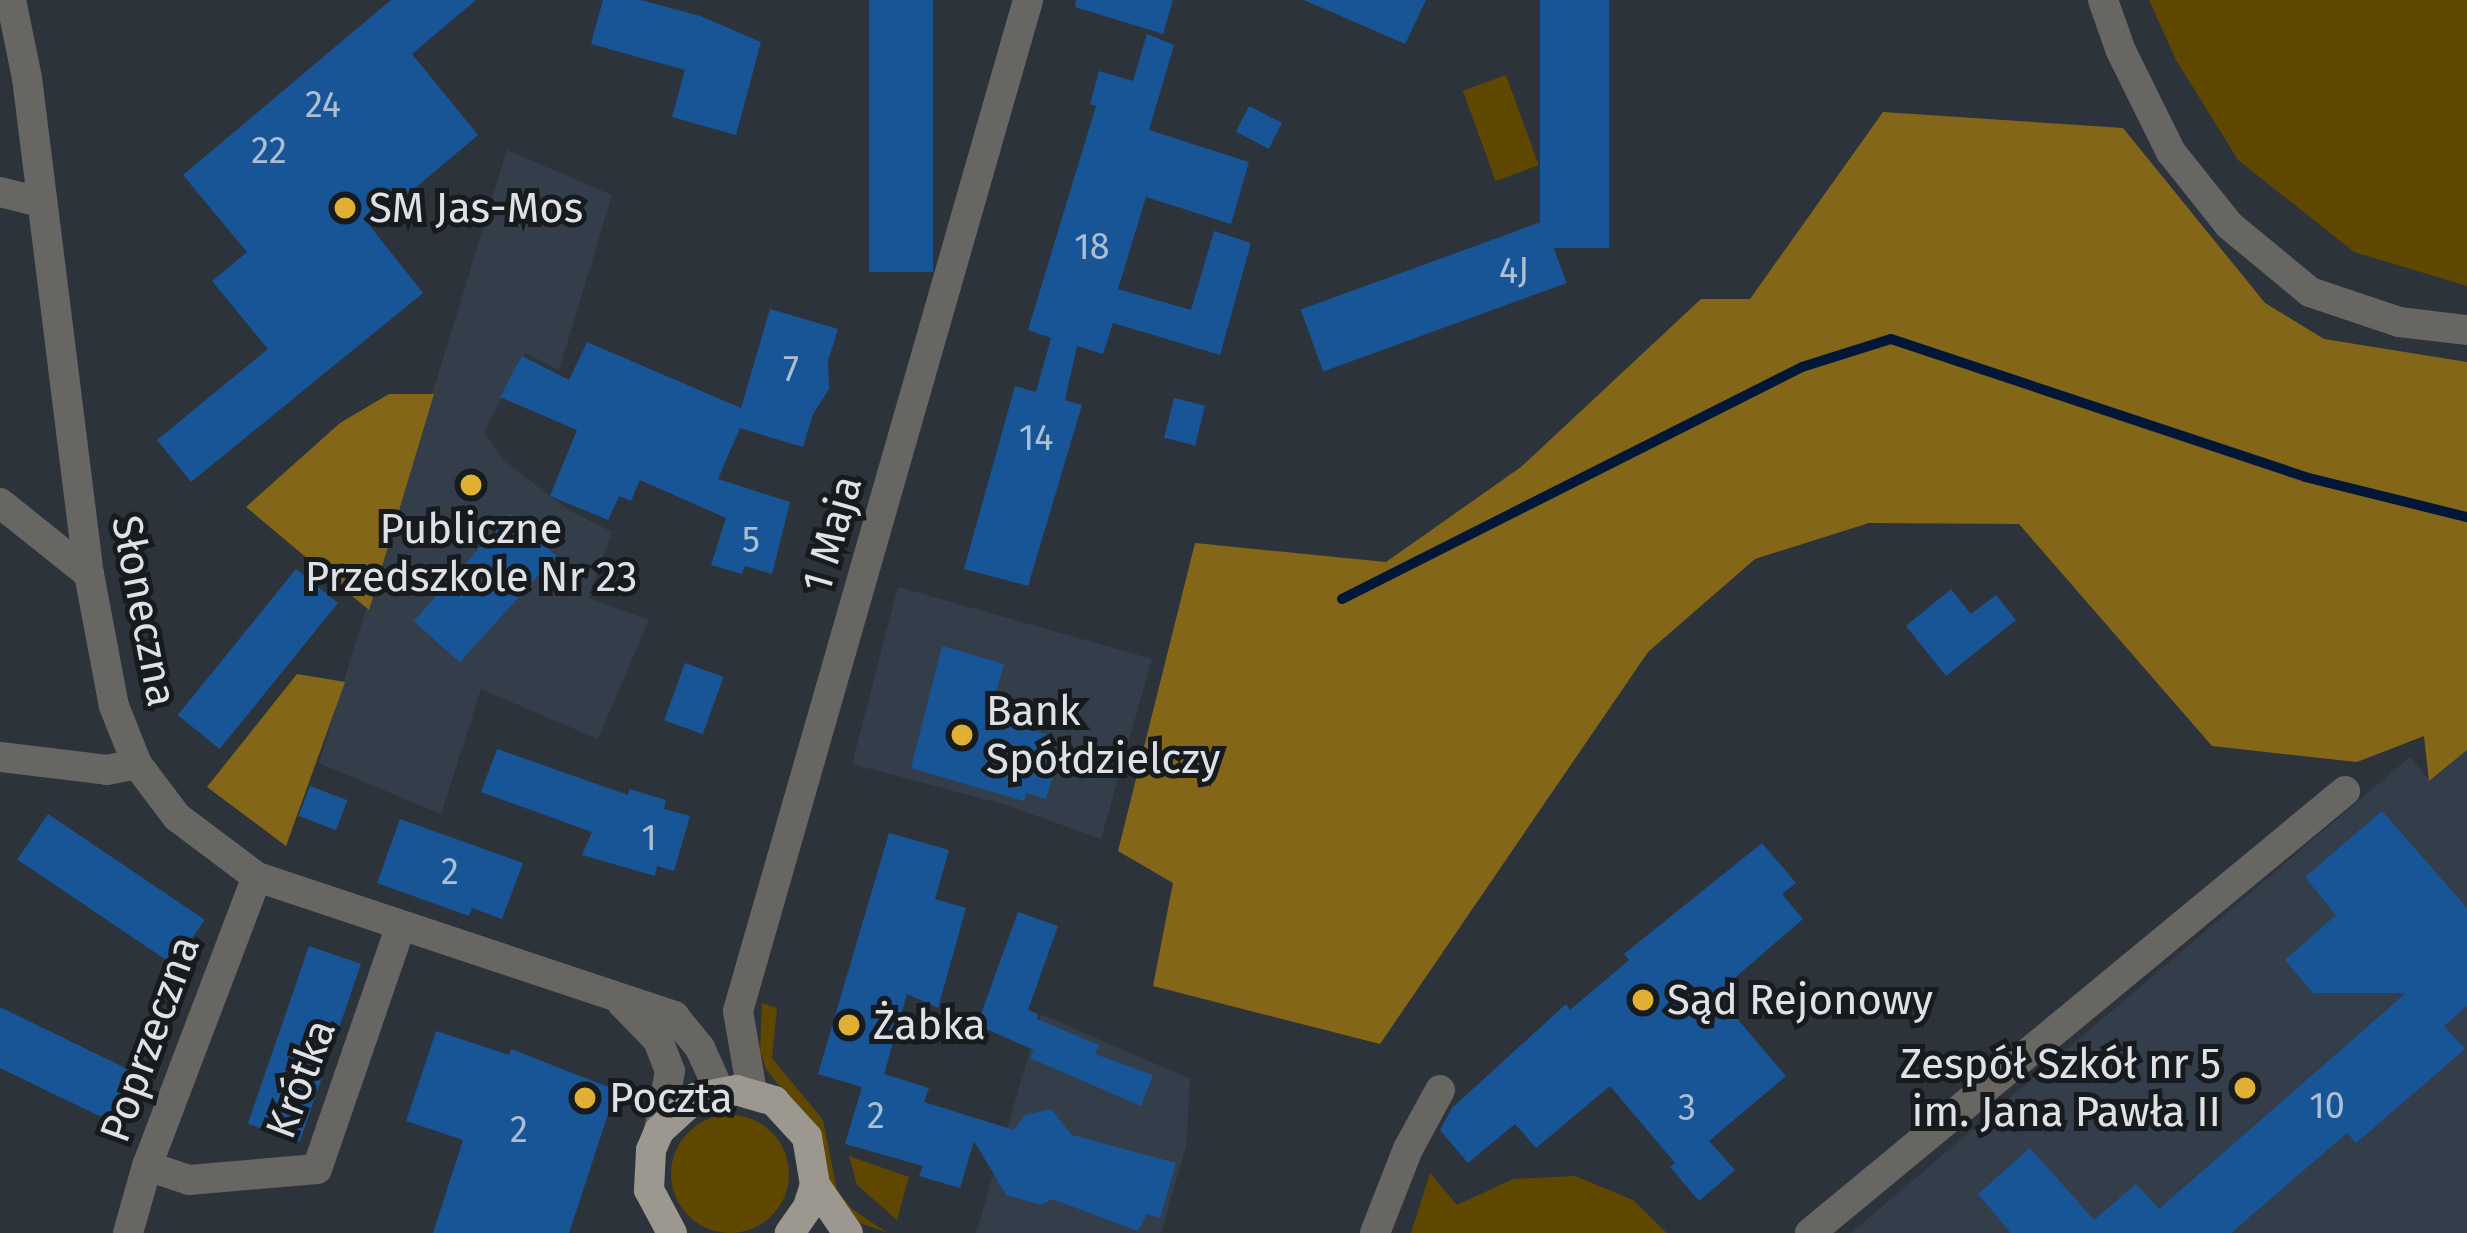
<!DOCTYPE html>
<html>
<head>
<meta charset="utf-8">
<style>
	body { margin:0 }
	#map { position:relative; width:2467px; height:1233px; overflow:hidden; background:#2d333b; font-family:"Fira Sans",sans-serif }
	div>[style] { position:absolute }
	.built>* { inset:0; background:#343e4b }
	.green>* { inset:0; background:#5f4700; transform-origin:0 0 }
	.round { border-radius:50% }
	.forest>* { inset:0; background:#846618 }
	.stream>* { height:10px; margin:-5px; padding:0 5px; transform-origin:5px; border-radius:5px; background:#001738 }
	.building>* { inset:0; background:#185597; transform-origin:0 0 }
	.minor>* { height:30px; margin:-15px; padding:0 15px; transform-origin:15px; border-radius:15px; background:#686662 }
	.major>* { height:30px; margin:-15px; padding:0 15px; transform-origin:15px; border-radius:15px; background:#9c9890 }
	.dots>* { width:33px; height:33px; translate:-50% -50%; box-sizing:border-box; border:6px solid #181b1e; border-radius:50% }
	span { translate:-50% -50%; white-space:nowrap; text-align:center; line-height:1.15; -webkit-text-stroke:10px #181b1e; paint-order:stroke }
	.number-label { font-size:36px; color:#acbfd2 }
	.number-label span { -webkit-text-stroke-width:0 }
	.poi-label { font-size:42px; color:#dee2e6 }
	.left { translate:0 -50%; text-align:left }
	.right { translate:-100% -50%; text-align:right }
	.street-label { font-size:42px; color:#dee2e6 }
</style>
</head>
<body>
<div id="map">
	<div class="built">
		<i style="clip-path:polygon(507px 150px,612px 195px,559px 370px,525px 353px,484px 432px,503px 460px,569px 510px,612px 532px,588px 598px,649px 620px,598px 739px,481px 689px,441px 814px,319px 763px)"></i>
		<i style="clip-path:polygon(898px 587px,1152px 659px,1101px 839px,1006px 805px,852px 764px)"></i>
		<i style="clip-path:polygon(2467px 750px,2467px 1233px,1851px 1233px,2410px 757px,2430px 781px)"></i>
		<i style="clip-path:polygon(1041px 1014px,1190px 1079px,1186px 1146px,1161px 1233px,976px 1233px)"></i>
	</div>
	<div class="green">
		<i style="clip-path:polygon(2149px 0,2467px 0,2467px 286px,2354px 252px,2238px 160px,2176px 60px)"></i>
		<i style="left:1506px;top:75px;width:96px;height:46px;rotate:70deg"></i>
		<i style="clip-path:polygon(762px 1003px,777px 1008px,772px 1058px,823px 1120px,837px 1190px,852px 1209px,888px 1233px,852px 1220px,842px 1208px,826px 1173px,821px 1139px,766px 1069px,760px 1050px)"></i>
		<i class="round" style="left:671px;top:1115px;width:118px;height:118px"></i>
		<i style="clip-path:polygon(849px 1156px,909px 1177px,897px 1220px,857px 1185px)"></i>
		<i style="clip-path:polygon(1430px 1173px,1457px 1205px,1513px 1179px,1575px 1176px,1633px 1200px,1667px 1233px,1411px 1233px)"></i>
	</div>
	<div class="forest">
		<i style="clip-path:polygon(1883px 112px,2123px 128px,2265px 303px,2324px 339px,2467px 362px,2467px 750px,2429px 781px,2424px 736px,2357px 762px,2212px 746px,2019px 524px,1869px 523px,1755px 559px,1648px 652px,1380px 1044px,1153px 986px,1173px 883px,1118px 851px,1195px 543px,1386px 562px,1521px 467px,1701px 299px,1750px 299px)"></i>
		<i style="clip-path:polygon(389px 394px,434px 394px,369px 610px,246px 507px,340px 423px)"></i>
		<i style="clip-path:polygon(297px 674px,345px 682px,286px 846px,207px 787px)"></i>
	</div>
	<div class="stream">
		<i style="left:1342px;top:599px;width:515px;rotate:-26.76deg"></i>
		<i style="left:1802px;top:367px;width:93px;rotate:-17.5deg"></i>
		<i style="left:1891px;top:339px;width:436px;rotate:18.4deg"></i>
		<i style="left:2305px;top:477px;width:167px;rotate:13.9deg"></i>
	</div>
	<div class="building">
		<i style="clip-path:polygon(391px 0,476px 0,412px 54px,478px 135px,370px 226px,423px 293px,191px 482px,157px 440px,268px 349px,212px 281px,247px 252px,183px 175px)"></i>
		<i style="clip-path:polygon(603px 0,641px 0,700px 16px,761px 42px,736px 135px,672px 117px,685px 70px,591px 44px)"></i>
		<i style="left:869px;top:0;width:64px;height:272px"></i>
		<i style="clip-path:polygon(1076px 0,1173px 0,1163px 34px,1075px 7px)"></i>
		<i style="clip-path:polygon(1304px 0,1426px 0,1405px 44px)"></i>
		<i style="left:1540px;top:0;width:69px;height:248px"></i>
		<i style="clip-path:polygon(1147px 34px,1174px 45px,1149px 130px,1249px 162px,1231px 224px,1146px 197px,1118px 289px,1191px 310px,1214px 231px,1251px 243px,1220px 355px,1113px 323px,1103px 354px,1077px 346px,1065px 400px,1082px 405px,1028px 586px,964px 569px,1015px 386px,1036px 392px,1051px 338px,1028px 330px,1096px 106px,1090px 104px,1099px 71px,1133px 81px)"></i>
		<i style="left:1249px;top:106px;width:37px;height:29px;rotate:27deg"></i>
		<i style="left:1544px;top:221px;width:66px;height:259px;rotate:70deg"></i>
		<i style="clip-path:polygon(770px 309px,838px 329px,828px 361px,829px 389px,813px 414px,803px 447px,740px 428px,718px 479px,790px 502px,772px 574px,745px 566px,742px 574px,711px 565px,726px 518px,640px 480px,631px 501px,619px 496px,608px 520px,550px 496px,577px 430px,500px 397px,522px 356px,569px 380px,587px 342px,741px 408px)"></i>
		<i style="left:1174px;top:398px;width:32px;height:41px;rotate:14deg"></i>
		<i style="left:510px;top:514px;width:62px;height:144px;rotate:42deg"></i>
		<i style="left:296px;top:569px;width:54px;height:188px;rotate:39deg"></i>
		<i style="clip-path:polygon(1951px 589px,1971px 614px,1996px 595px,2016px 620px,1946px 676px,1906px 626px)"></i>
		<i style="clip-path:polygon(942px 646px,1004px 664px,989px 717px,1054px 736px,1047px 759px,1057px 763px,1046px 799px,1026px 793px,1024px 801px,911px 768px)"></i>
		<i style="left:685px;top:663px;width:41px;height:61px;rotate:20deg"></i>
		<i style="clip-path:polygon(497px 749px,628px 795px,629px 789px,666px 800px,664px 809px,690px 816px,674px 871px,657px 866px,655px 876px,582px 855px,592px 832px,481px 792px)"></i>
		<i style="left:310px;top:786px;width:40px;height:32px;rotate:21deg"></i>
		<i style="clip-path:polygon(2382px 811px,2467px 908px,2467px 1006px,2444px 1026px,2465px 1049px,2356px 1143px,2347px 1133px,2231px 1233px,2011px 1233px,1978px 1194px,2030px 1148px,2094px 1220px,2136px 1184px,2159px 1209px,2406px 993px,2313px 993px,2285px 960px,2336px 915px,2305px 877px)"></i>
		<i style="left:48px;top:814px;width:189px;height:55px;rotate:34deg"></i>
		<i style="clip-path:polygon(400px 819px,523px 863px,502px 919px,472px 908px,469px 916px,377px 883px)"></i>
		<i style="clip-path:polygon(889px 833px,949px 850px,935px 899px,966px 908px,938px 1008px,907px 994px,884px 1074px,929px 1088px,924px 1102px,1014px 1130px,1025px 1115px,1051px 1109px,1072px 1135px,1176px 1163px,1160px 1218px,1147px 1214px,1138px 1231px,1052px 1199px,1041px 1205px,1006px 1195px,974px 1141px,960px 1188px,919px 1176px,923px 1166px,845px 1144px,862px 1087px,818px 1074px)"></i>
		<i style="clip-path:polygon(1762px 843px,1796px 883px,1782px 894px,1803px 919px,1716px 994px,1786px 1076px,1709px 1141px,1735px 1170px,1699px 1201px,1670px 1167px,1675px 1163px,1610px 1086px,1536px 1148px,1515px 1124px,1468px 1163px,1440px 1130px,1452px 1108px,1566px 1004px,1570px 1010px,1629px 960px,1624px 954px)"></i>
		<i style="clip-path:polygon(1018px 912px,1058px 926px,1028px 1010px,1038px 1014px,1037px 1019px,1099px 1045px,1095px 1054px,1153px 1075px,1141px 1106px,1030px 1058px,1034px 1050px,977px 1025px)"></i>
		<i style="left:309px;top:946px;width:55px;height:188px;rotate:19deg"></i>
		<i style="clip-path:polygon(0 1007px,144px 1077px,120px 1126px,0 1068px)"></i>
		<i style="clip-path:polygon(436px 1031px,509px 1055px,511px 1049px,616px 1090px,569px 1233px,433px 1233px,463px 1140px,406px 1121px)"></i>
	</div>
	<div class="minor">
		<i style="left:11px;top:0;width:80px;rotate:78.4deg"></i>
		<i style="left:27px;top:78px;width:500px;rotate:82.9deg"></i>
		<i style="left:89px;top:574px;width:134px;rotate:79.3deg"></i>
		<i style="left:114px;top:706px;width:62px;rotate:68.4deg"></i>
		<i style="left:137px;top:764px;width:66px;rotate:53deg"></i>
		<i style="left:177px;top:817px;width:100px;rotate:36.9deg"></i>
		<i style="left:257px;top:877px;width:440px;rotate:18.4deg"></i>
		<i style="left:674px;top:1016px;width:41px;rotate:50.9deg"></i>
		<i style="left:700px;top:1048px;width:46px;rotate:65.7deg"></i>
		<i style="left:2103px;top:0;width:54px;rotate:70.6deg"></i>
		<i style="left:2121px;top:51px;width:113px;rotate:63.7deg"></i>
		<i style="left:2171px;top:152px;width:93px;rotate:51.5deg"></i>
		<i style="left:2229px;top:225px;width:105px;rotate:39.6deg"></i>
		<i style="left:2310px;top:292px;width:94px;rotate:18.6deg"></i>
		<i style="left:2399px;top:322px;width:68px;rotate:6.7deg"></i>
		<i style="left:0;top:192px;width:41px;rotate:14deg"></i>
		<i style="left:0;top:503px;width:114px;rotate:38.6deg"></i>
		<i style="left:0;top:757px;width:108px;rotate:6.9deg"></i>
		<i style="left:107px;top:770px;width:31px;rotate:-11deg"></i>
		<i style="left:622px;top:1003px;width:52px;rotate:45.8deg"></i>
		<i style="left:658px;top:1040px;width:33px;rotate:69deg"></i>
		<i style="left:670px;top:1071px;width:61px;rotate:100.4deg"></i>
		<i style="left:752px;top:1092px;width:82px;rotate:-99.8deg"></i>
		<i style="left:738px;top:1011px;width:1052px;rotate:-73.99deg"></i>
		<i style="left:147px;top:1166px;width:44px;rotate:18.4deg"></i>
		<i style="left:189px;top:1180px;width:128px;rotate:-4.9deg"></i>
		<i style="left:317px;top:1169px;width:255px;rotate:-71deg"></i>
		<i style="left:128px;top:1233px;width:70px;rotate:-74.2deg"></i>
		<i style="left:147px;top:1166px;width:309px;rotate:-69.2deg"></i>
		<i style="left:1375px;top:1233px;width:90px;rotate:-68.6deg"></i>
		<i style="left:1408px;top:1149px;width:67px;rotate:-61.5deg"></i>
		<i style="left:1810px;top:1233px;width:694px;rotate:-39.56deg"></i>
	</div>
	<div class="major">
		<i style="left:815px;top:1185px;width:58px;rotate:55.5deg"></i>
		<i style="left:672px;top:1233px;width:49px;rotate:-118.1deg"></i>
		<i style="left:649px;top:1190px;width:40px;rotate:-87.1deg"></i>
		<i style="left:651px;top:1150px;width:21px;rotate:-67deg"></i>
		<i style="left:659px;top:1131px;width:49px;rotate:-42.5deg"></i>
		<i style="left:695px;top:1098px;width:42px;rotate:-11deg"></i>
		<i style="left:736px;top:1090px;width:40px;rotate:16deg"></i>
		<i style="left:774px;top:1101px;width:49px;rotate:47.5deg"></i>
		<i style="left:807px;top:1137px;width:49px;rotate:80.5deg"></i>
		<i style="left:815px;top:1185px;width:23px;rotate:108deg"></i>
		<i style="left:808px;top:1207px;width:32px;rotate:125deg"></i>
	</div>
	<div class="dots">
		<i style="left:345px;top:208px;background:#e0b034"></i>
		<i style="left:471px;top:485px;background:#e0b034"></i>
		<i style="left:962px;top:735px;background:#e0b034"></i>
		<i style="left:1643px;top:1000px;background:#e0b034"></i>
		<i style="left:849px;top:1025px;background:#e0b034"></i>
		<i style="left:2245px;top:1088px;background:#e0b034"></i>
		<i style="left:585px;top:1098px;background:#e0b034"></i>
	</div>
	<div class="number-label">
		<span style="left:323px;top:106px">24</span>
		<span style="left:269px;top:152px">22</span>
		<span style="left:1092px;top:248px">18</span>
		<span style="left:1514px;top:272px">4J</span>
		<span style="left:791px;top:370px">7</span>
		<span style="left:1036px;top:439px">14</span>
		<span style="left:751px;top:541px">5</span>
		<span style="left:649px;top:839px">1</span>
		<span style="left:450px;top:873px">2</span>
		<span style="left:2327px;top:1107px">10</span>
		<span style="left:1687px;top:1109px">3</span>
		<span style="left:876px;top:1117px">2</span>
		<span style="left:519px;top:1131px">2</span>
	</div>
	<div class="poi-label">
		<span class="left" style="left:369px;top:208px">SM Jas-Mos</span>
		<span style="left:471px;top:553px">Publiczne<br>Przedszkole Nr 23</span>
		<span class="left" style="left:986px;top:735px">Bank<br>Spółdzielczy</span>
		<span class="left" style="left:1667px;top:1000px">Sąd Rejonowy</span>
		<span class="left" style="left:873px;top:1025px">Żabka</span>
		<span class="right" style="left:2221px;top:1088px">Zespół Szkół nr 5<br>im. Jana Pawła II</span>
		<span class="left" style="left:609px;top:1098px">Poczta</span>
	</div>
	<div class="street-label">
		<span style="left:832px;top:534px;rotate:-74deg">1 Maja</span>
		<span style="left:144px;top:611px;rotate:79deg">Słoneczna</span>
		<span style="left:150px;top:1039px;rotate:-70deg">Poprzeczna</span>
		<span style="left:301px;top:1079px;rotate:-69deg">Krótka</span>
	</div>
</div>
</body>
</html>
